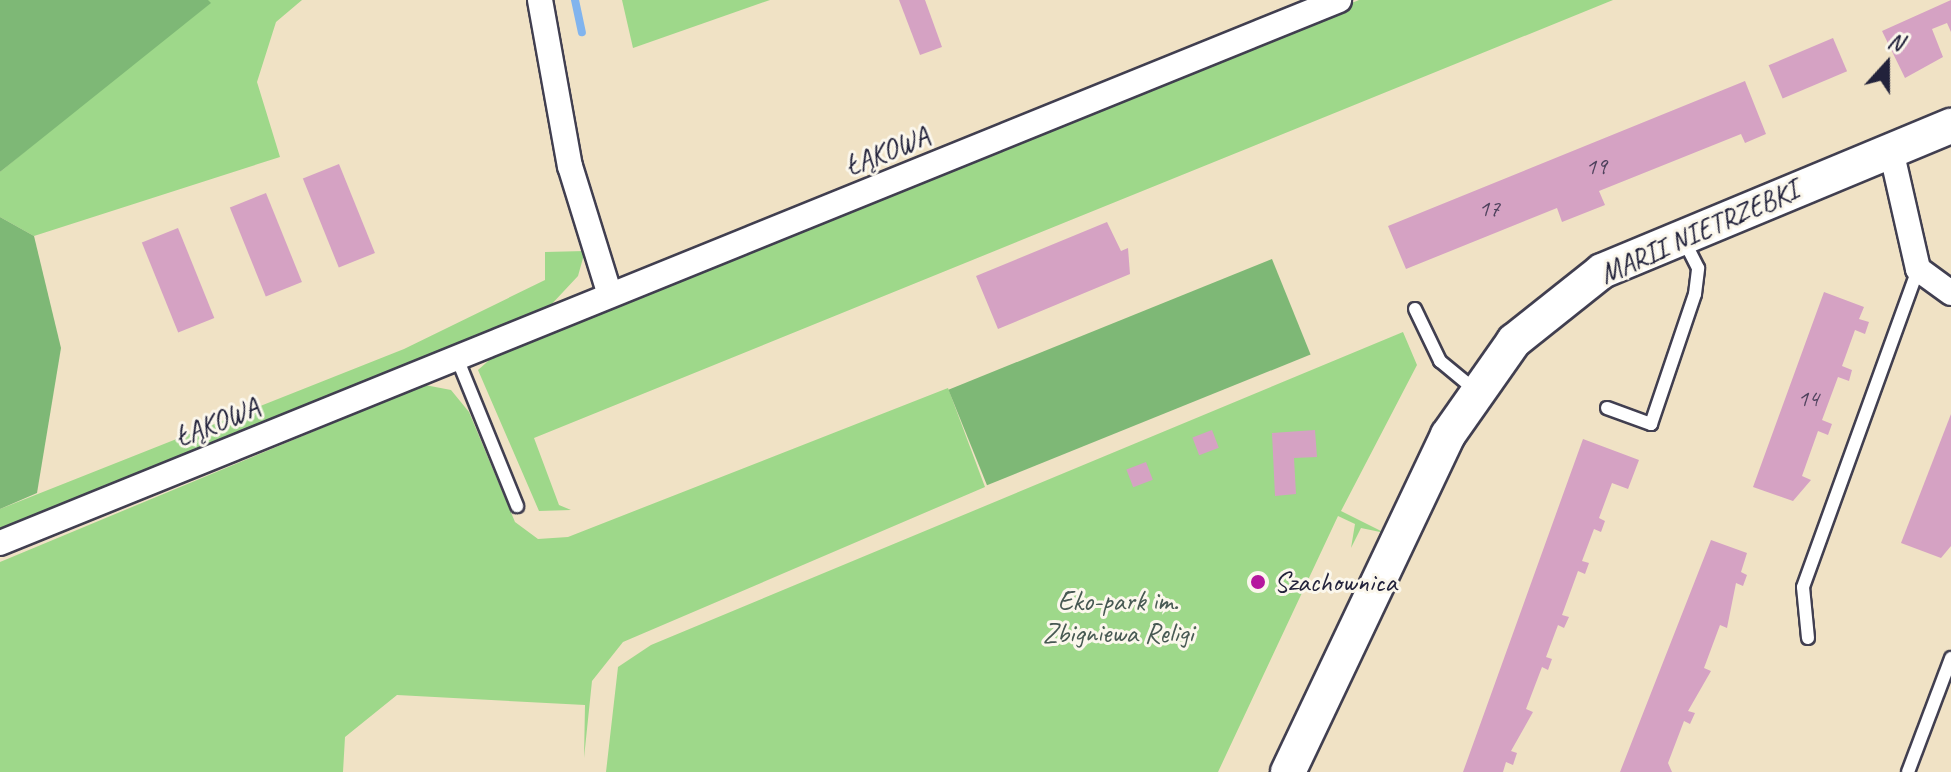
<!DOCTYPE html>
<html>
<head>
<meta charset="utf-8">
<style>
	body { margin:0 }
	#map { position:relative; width:1951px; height:772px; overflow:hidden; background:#f0e2c5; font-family:Caveat,sans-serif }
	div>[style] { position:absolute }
	.green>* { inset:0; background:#9ed88a }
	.forest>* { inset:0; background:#7eb876; transform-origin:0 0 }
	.stream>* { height:8px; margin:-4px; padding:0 4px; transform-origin:4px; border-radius:4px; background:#81b4ee }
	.building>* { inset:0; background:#d5a2c3; transform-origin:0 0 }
	.roads { filter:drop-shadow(2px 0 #413f50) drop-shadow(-2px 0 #413f50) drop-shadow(0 2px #413f50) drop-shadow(0 -2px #413f50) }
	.lane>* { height:12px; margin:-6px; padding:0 6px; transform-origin:6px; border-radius:6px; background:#fff }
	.street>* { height:24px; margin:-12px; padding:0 12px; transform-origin:12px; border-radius:12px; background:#fff }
	.secondary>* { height:34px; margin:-17px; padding:0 17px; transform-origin:17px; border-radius:17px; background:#fff }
	.dots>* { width:22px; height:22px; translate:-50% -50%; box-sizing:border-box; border:4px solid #fbf7ec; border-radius:50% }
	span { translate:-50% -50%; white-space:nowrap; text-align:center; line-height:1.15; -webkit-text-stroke:6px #fbf7ec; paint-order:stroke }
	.number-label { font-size:24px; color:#4f425d }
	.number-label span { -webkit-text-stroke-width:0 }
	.street-label { font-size:28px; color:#22223b }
	.poi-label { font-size:28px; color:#22223b }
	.left { translate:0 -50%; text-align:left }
	.park-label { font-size:28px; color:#475953 }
	.north { position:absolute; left:1847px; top:24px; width:80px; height:80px; -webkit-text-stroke:6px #fbf7ec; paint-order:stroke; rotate:21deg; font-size:22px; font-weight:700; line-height:32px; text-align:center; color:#22223b }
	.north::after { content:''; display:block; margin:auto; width:28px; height:36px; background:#22223b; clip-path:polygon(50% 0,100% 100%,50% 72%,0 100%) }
</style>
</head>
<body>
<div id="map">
	<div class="green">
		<i style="clip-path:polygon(208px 0,302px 0,276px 22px,257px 82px,280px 157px,34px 236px,0 217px,0 172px)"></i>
		<i style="clip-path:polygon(622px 0,770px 0,633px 48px)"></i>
		<i style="clip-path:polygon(1359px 0,1613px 0,534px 438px,559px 505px,571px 510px,539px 511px,478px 370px,496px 354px)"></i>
		<i style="clip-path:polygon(585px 251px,578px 276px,549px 307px,0 530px,0 509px,404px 349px,545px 280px,545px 252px)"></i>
		<i style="clip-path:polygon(1403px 332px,1417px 365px,1341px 511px,1385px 533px,1361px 528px,1351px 548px,1355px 524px,1338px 516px,1218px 772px,606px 772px,618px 667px,651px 645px)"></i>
		<i style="clip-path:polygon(425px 385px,451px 390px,469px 412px,515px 522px,538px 539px,568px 537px,948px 388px,985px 487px,623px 642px,592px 681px,584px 758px,585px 705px,397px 695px,345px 737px,343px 772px,0 772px,0 562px)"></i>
	</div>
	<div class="forest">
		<i style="clip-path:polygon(0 0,208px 0,211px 3px,0 172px)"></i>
		<i style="clip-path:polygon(0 217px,34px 236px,61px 348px,37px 493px,0 509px)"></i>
		<i style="left:1272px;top:259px;width:103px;height:349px;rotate:68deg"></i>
	</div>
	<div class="stream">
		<i style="left:575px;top:0;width:33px;rotate:78deg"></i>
	</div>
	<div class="building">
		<i style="clip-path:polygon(899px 0,925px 0,942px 47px,920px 55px)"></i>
		<i style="clip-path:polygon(1951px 0,1951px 32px,1947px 23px,1932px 29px,1943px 57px,1905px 78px,1882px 31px)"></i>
		<i style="left:1833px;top:38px;width:36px;height:70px;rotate:67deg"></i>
		<i style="clip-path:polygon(1745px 81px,1766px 134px,1745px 143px,1741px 134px,1599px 191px,1605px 205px,1562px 222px,1557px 208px,1406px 269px,1388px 226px)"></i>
		<i style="left:339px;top:164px;width:96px;height:39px;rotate:68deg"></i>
		<i style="left:266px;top:193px;width:96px;height:39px;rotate:68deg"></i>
		<i style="clip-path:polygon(1107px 222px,1121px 251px,1128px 248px,1130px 274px,998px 329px,976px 276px)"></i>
		<i style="left:178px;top:228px;width:97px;height:39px;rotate:68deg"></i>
		<i style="clip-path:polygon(1824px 292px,1864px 307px,1859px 319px,1869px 322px,1865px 334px,1855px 330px,1842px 366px,1852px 370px,1849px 381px,1838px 377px,1822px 420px,1832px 424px,1828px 435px,1818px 431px,1802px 476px,1811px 480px,1793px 501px,1753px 487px)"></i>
		<i style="clip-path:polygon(1951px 414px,1951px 546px,1941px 558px,1901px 543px)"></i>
		<i style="left:1212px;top:430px;width:19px;height:21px;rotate:69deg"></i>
		<i style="clip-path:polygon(1315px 430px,1317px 457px,1294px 458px,1296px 494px,1275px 496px,1272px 433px)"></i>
		<i style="clip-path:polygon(1583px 439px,1639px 460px,1628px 489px,1612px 483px,1599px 518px,1605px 521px,1601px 532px,1594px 529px,1582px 561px,1589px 563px,1585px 574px,1578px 571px,1562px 615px,1569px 617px,1564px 628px,1558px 625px,1546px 657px,1552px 659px,1548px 670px,1542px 667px,1526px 709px,1533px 712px,1511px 751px,1517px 753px,1513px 765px,1506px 762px,1503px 772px,1463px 772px)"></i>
		<i style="left:1146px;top:462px;width:19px;height:21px;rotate:69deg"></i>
		<i style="clip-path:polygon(1711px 540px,1747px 553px,1741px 572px,1747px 575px,1743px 586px,1736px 583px,1727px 628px,1720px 625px,1704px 668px,1711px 671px,1688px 711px,1695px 713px,1690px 724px,1684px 721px,1668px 763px,1672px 772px,1620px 772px)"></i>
	</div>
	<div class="roads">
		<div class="lane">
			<i style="left:1415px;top:309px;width:58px;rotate:64.3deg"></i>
			<i style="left:1440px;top:361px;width:45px;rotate:39.6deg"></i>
			<i style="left:457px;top:358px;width:160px;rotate:67.9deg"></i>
			<i style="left:1607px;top:408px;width:47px;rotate:20deg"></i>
			<i style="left:1651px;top:424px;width:137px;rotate:-71.3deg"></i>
			<i style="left:1695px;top:294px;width:26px;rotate:-83deg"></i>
			<i style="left:1698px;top:268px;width:33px;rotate:-117deg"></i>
			<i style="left:1808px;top:638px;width:51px;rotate:-95.6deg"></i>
			<i style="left:1803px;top:587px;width:338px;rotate:-70.1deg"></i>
			<i style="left:1908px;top:772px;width:122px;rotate:-69.3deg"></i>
		</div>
		<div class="street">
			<i style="left:540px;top:0;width:169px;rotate:79.8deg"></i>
			<i style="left:570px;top:166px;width:135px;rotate:72.8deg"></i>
			<i style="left:1891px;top:150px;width:122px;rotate:77.2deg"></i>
			<i style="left:1918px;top:269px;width:41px;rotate:36deg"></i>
			<i style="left:0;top:543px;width:1445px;rotate:-22.07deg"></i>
		</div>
		<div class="secondary">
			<i style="left:1288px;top:772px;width:373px;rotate:-64.6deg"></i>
			<i style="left:1448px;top:435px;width:115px;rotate:-54.9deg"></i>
			<i style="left:1514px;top:341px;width:112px;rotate:-38.5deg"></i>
			<i style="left:1602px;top:271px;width:378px;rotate:-22.6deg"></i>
		</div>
	</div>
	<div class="dots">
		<i style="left:1258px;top:582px;background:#b5179e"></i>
	</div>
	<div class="number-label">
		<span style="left:1596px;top:167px">19</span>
		<span style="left:1489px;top:209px">17</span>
		<span style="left:1808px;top:399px">14</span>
	</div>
	<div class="street-label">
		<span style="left:887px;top:151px;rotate:-22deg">ŁĄKOWA</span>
		<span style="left:1699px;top:232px;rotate:-24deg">MARII NIETRZEBKI</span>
		<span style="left:217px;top:422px;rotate:-22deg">ŁĄKOWA</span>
	</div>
	<div class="poi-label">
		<span class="left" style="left:1274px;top:582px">Szachownica</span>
	</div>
	<div class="park-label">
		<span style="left:1118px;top:617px">Eko-park im.<br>Zbigniewa Religi</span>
	</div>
	<div class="north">N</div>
</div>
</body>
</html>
